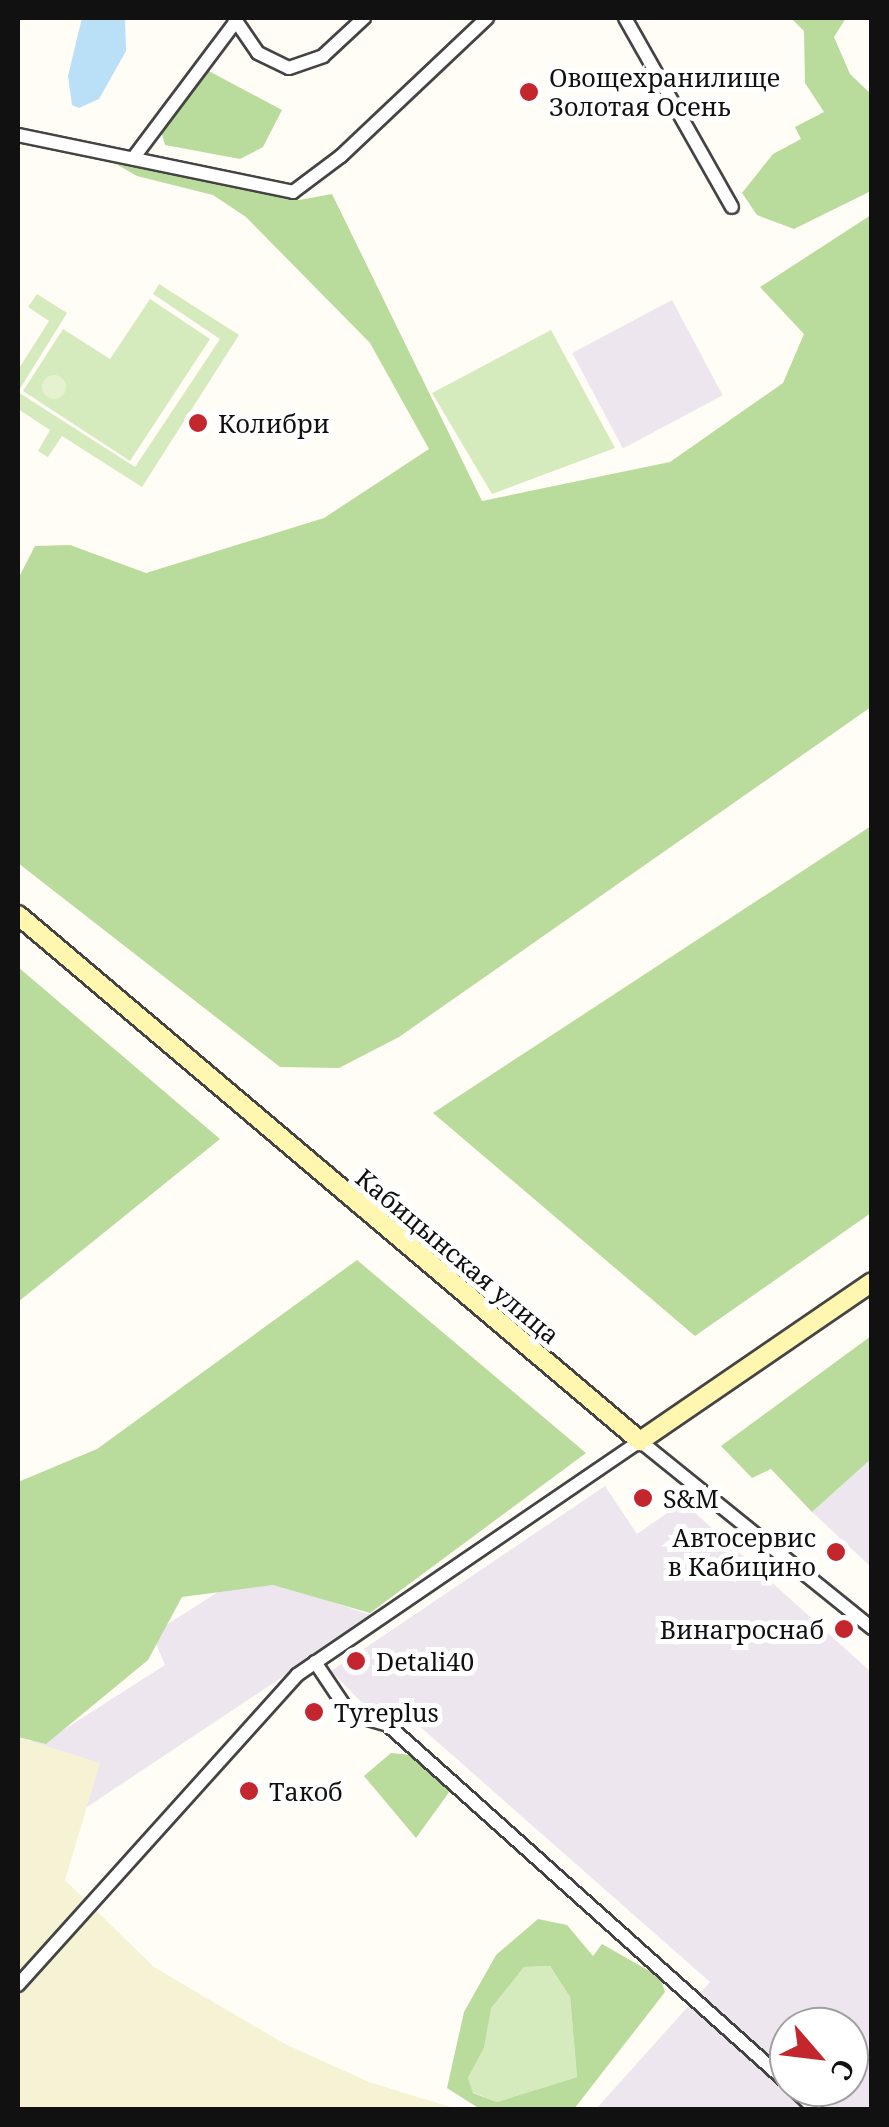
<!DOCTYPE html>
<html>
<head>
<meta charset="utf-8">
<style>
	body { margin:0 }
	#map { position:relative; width:889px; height:2127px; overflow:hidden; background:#fffdf5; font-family:"Noto Serif",serif }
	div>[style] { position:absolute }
	.industrial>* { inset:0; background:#eee6ef; transform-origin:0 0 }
	.farmland>* { inset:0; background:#f6f3d4 }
	.green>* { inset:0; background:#d5ebbd }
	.forest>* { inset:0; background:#b9dc9c }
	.pitch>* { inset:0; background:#e6f2cf }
	.round { border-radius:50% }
	.water>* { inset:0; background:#b9e0f7 }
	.roads { filter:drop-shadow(2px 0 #444) drop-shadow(-2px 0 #444) drop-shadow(0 2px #444) drop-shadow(0 -2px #444) }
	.street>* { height:12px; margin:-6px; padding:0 6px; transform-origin:6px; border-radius:6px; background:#fff }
	.secondary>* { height:18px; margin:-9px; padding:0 9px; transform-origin:9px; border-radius:9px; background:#fff6b0 }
	.dots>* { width:28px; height:28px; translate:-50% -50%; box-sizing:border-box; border:5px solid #fff; border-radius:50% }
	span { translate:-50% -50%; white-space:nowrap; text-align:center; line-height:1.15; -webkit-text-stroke:10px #fff; paint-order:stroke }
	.poi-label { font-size:25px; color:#111 }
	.left { translate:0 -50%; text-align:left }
	.right { translate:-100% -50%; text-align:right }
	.street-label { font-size:25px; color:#111 }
	.frame { position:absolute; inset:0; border:20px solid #111; pointer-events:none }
	.north { position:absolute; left:769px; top:2007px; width:100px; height:100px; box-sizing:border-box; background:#fff; border:2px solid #a0a0a0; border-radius:50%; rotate:118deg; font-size:28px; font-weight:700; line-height:40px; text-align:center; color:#111 }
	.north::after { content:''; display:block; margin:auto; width:35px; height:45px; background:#c4262e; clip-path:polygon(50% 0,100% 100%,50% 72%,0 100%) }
</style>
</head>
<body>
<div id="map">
	<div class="industrial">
		<i style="left:672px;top:300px;width:108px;height:113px;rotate:62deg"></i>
		<i style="clip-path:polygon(871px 1459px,871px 1567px,812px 1512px)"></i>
		<i style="clip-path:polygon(evenodd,605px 1486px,637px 1534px,683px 1502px,871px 1672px,871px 2109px,596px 2109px,710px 1982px,417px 1724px,390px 1707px,369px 1710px,331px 1671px,605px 1486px,789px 2027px,849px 2027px,849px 2087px,789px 2087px,789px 2027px)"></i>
		<i style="clip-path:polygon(281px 1585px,374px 1616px,39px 1839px,18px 1744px,57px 1734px,165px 1665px,152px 1634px,226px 1587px)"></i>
	</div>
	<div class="farmland">
		<i style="clip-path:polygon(18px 1737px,100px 1763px,65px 1880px,154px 1967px,285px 2044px,369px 2082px,457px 2109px,18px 2110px)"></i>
	</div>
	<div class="green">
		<i style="clip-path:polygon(159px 284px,239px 335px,142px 487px,62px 436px,48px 457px,38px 451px,50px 430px,18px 409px,18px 392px,135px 467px,220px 339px,153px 294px)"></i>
		<i style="clip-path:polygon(37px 294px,67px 313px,18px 392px,18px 370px,49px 321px,28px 307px)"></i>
		<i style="clip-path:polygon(150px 299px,210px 339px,130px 461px,23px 391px,63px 329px,110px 359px)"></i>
		<i style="clip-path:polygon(551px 330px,615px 448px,492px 494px,432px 393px)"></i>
		<i style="clip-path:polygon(550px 1966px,570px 1997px,577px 2077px,497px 2102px,472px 2092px,468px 2078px,484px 2048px,490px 2008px,524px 1967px)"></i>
	</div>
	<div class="forest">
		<i style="clip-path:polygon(791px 18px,846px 18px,834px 37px,850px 74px,872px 95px,871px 191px,794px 229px,757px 215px,742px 193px,773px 154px,801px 139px,795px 127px,824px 112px,805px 83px,804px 31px)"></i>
		<i style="clip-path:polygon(205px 69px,282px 110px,263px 147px,240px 159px,165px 145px,160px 127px)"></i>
		<i style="clip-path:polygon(116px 164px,299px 200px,332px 194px,482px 501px,670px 462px,783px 383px,804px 334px,760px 287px,871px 215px,871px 707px,399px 1037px,339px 1068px,280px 1067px,18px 863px,18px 579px,35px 546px,70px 545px,146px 573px,324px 518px,429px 449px,370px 343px,246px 217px,213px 195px,137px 176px)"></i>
		<i style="clip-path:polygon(871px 826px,871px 1213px,695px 1336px,433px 1113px)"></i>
		<i style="clip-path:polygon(18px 967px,220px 1139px,18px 1302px)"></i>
		<i style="clip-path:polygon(357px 1260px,586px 1453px,370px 1613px,273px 1585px,182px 1597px,148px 1660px,46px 1744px,18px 1737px,18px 1482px,97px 1449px)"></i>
		<i style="clip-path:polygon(871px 1336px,871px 1459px,812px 1512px,771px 1469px,752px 1478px,721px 1446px)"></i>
		<i style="clip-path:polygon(391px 1753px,411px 1755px,450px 1791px,416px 1838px,364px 1776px)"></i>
		<i style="clip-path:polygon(evenodd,538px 1919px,567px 1925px,593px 1956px,602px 1944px,660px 1977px,665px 1992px,574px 2109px,480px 2109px,447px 2088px,464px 2012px,496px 1955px,538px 1919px,550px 1966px,570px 1997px,577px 2077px,497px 2102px,473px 2093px,468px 2078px,484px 2048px,491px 2008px,524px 1967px,550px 1966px)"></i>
	</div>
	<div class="pitch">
		<i class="round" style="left:42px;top:375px;width:24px;height:24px"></i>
	</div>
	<div class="water">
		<i style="clip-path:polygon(82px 18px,125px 18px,126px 51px,99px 99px,79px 108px,72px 105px,68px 76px)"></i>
	</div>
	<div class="roads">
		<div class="street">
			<i style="left:234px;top:18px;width:42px;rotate:55.6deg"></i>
			<i style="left:258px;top:53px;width:34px;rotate:26deg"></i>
			<i style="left:289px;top:68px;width:36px;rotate:-19deg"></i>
			<i style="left:323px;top:56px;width:56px;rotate:-42.8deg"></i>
			<i style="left:625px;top:18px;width:217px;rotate:60.5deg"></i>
			<i style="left:18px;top:135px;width:281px;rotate:11.7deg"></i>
			<i style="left:293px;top:192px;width:60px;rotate:-36.9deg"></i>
			<i style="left:341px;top:156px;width:201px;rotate:-43.4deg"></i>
			<i style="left:134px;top:157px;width:170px;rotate:-53.1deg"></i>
			<i style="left:315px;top:1662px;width:63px;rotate:56.1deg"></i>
			<i style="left:350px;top:1714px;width:40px;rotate:16deg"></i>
			<i style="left:388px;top:1725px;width:538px;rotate:41.84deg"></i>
			<i style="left:18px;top:1985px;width:417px;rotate:-48deg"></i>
			<i style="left:297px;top:1675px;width:415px;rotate:-34.3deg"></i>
			<i style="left:640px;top:1441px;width:298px;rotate:38.9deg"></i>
			<i style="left:792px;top:2087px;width:33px;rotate:44deg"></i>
		</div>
		<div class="secondary">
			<i style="left:18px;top:915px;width:815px;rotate:40.22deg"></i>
			<i style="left:640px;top:1441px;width:281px;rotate:-34.4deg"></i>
		</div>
	</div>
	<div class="dots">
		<i style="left:529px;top:92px;background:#c4262e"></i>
		<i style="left:198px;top:423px;background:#c4262e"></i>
		<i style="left:643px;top:1498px;background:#c4262e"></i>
		<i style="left:836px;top:1552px;background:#c4262e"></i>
		<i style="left:844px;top:1629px;background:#c4262e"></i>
		<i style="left:356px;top:1661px;background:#c4262e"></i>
		<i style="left:314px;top:1712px;background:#c4262e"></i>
		<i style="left:249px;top:1791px;background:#c4262e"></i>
	</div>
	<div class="poi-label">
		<span class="left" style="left:549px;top:92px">Овощехранилище<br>Золотая Осень</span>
		<span class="left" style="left:218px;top:423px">Колибри</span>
		<span class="left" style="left:663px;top:1498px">S&amp;M</span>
		<span class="right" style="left:816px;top:1552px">Автосервис<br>в Кабицино</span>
		<span class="right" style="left:824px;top:1629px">Винагроснаб</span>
		<span class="left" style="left:376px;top:1661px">Detali40</span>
		<span class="left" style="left:334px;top:1712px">Tyreplus</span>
		<span class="left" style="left:269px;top:1791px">Такоб</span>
	</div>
	<div class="street-label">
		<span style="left:458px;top:1256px;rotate:40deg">Кабицынская улица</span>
	</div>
	<div class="frame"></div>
	<div class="north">С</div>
</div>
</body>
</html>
